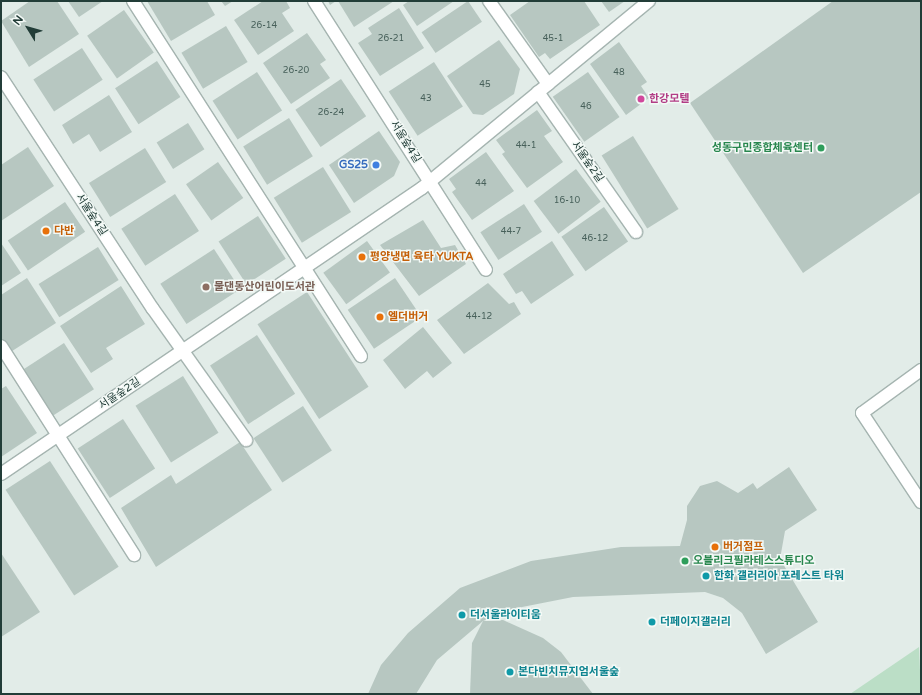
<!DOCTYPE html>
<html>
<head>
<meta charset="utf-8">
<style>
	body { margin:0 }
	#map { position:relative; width:922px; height:695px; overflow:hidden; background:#e2ece8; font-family:"Varela Round","Noto Sans KR",sans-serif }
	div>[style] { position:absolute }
	.green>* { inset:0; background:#bbdec6 }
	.building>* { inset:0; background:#b7c7c1; transform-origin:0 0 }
	.roads { filter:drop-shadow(1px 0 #a5b4b0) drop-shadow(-1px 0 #a5b4b0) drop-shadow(0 1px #a5b4b0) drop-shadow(0 -1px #a5b4b0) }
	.service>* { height:12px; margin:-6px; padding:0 6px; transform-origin:6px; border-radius:6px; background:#fff }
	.minor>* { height:12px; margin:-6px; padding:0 6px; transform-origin:6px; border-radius:6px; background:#fff }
	.tertiary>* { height:12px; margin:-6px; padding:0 6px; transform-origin:6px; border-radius:6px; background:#fff }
	.dots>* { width:11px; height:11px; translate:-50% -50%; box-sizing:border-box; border:2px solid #f3f9f6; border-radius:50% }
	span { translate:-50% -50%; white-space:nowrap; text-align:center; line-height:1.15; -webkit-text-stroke:3px #f3f9f6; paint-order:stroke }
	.number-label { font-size:9px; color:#47605a }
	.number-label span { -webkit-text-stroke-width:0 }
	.hotel-label { font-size:11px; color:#b23c85; font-weight:700 }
	.left { translate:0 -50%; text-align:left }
	.street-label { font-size:11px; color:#223d38 }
	.leisure-label { font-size:11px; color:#27864d; font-weight:700 }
	.right { translate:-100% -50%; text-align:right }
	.shop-label { font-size:11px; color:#366cbe; font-weight:700 }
	.food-label { font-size:11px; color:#c56008; font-weight:700 }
	.education-label { font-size:11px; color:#785e54; font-weight:700 }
	.culture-label { font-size:11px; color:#0d838f; font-weight:700 }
	.frame { position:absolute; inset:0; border:2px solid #223d38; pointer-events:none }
	.north { position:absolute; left:8px; top:8px; width:40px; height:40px; -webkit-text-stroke:3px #f3f9f6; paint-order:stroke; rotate:307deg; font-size:11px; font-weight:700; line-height:16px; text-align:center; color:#223d38 }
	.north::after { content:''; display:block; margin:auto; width:14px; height:18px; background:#223d38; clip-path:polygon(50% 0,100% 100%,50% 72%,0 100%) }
</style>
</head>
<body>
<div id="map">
	<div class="green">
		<i style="clip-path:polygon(919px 647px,921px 694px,850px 694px)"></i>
	</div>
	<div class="building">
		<i style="clip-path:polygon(30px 1px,57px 1px,79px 34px,29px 67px,1px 21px)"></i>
		<i style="clip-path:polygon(68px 1px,103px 1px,79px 17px)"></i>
		<i style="clip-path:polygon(147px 1px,207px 1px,215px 15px,171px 41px)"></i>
		<i style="clip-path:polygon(221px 1px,233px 1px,225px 6px)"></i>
		<i style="clip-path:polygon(263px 1px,286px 1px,290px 8px,282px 13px,294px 31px,258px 55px,234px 20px)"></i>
		<i style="clip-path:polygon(328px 1px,336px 1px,330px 5px)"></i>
		<i style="clip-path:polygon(338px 1px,394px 1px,354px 27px)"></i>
		<i style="clip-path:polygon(409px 1px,454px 1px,417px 26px,403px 5px)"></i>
		<i style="left:468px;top:1px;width:25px;height:56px;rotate:56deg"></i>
		<i style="clip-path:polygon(530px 1px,584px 1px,600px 25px,550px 59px,545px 53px,539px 57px,510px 15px)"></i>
		<i style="clip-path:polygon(601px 1px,625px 1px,609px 12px)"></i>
		<i style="clip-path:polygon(833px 1px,921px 1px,921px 192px,803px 273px,690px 103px)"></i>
		<i style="clip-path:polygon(399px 8px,424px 48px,380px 76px,358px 43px,372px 34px,368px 28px)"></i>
		<i style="left:124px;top:10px;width:52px;height:45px;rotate:55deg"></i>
		<i style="left:226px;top:26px;width:42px;height:52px;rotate:59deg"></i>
		<i style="clip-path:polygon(307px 33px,326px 60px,320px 64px,330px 78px,291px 104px,263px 63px)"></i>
		<i style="clip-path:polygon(499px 40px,520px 69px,514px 94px,483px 115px,473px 114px,447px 76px)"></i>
		<i style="clip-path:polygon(619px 42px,647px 82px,641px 86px,649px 98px,626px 115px,590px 64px)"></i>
		<i style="left:82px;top:48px;width:38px;height:58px;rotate:57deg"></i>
		<i style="left:157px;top:61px;width:43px;height:50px;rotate:57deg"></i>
		<i style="left:434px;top:62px;width:53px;height:54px;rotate:57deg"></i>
		<i style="left:257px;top:72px;width:46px;height:53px;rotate:57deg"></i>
		<i style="left:588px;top:72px;width:55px;height:43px;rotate:55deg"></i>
		<i style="left:341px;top:79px;width:45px;height:55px;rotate:56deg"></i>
		<i style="clip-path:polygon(109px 95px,132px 132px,100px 152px,89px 134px,73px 144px,62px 125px)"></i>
		<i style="clip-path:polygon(537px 110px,552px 131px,544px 136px,563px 162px,527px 188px,502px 154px,505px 152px,496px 140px)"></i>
		<i style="left:289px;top:118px;width:45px;height:54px;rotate:58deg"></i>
		<i style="left:188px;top:123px;width:31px;height:37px;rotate:58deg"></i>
		<i style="clip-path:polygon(379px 131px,400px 162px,394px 176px,354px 203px,329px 165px)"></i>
		<i style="left:633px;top:136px;width:86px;height:37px;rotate:58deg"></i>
		<i style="clip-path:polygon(28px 147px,54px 186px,1px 221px,1px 165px)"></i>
		<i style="left:145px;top:148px;width:40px;height:66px;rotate:58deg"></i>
		<i style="clip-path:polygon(486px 152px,514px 191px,472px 220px,452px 192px,456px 189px,449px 179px)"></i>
		<i style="left:218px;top:162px;width:44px;height:39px;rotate:55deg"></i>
		<i style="left:323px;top:167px;width:53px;height:58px;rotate:58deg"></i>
		<i style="left:576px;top:169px;width:41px;height:53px;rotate:53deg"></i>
		<i style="left:175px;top:194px;width:44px;height:64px;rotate:57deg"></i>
		<i style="left:65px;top:202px;width:36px;height:69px;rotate:56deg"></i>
		<i style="left:524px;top:204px;width:33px;height:52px;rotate:57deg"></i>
		<i style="left:604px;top:207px;width:42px;height:52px;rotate:55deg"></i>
		<i style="left:258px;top:216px;width:51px;height:47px;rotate:57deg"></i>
		<i style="clip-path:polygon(423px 220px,441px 248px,455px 245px,466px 264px,419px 296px,380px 245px)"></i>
		<i style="left:367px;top:241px;width:39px;height:54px;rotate:54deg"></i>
		<i style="clip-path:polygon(552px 241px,574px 275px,531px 304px,522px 291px,516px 294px,503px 274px)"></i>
		<i style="clip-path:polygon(1px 243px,21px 273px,1px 286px)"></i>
		<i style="left:98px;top:247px;width:39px;height:70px;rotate:58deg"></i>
		<i style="left:214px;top:249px;width:48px;height:64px;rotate:57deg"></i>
		<i style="clip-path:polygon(27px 278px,56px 323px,9px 353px,1px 340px,1px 295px)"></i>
		<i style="left:395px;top:278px;width:47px;height:57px;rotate:56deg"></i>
		<i style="clip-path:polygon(488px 283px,509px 304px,514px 302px,521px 314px,464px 354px,437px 320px)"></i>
		<i style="clip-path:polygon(121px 286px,145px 324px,106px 348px,113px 359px,91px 373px,60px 326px)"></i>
		<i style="left:307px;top:292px;width:113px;height:59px;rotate:57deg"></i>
		<i style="clip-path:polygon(423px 327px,452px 363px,433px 378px,427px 371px,405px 389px,383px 360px)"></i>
		<i style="left:257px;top:335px;width:70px;height:56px;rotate:57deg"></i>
		<i style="left:64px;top:343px;width:55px;height:50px;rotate:57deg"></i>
		<i style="left:183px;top:376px;width:67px;height:56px;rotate:58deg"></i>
		<i style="clip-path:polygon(6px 386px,37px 433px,1px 457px,1px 389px)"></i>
		<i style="left:303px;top:406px;width:53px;height:59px;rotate:57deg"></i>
		<i style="left:123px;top:419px;width:59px;height:54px;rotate:57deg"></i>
		<i style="clip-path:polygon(240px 442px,272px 490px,156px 567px,121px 508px,171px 475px,176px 484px)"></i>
		<i style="left:50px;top:461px;width:126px;height:53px;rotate:57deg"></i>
		<i style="clip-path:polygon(789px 467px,817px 510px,785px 531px,780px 559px,818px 622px,766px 654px,742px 613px,723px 598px,705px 592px,573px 597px,512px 609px,483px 621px,437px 660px,416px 694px,368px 694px,381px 665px,408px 633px,460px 588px,531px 561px,621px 547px,680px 546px,687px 520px,687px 506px,700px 486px,717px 481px,738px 493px,753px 483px,757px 489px)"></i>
		<i style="clip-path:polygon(1px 553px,40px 612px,1px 637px)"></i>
		<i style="clip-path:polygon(503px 620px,543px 638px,561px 652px,593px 694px,470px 694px,472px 643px,483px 621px)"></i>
	</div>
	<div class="roads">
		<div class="service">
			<i style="left:133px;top:1px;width:422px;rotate:57.3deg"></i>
			<i style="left:314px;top:1px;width:319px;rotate:57.4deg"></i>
			<i style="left:489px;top:1px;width:102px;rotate:54.6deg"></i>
			<i style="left:1px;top:77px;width:277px;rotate:56.8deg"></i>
			<i style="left:153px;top:309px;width:161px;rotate:54.6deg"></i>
			<i style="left:538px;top:92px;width:171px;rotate:55deg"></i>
			<i style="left:1px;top:346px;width:248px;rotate:57.5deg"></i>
		</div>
		<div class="minor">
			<i style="left:1px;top:474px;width:509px;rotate:-34.19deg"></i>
			<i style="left:422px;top:188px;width:294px;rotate:-39.5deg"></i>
		</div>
		<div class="tertiary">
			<i style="left:921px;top:370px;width:73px;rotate:143.9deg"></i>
			<i style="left:862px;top:413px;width:107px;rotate:56.5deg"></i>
		</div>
	</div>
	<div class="dots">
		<i style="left:641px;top:99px;background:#d1479c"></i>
		<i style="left:821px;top:148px;background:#2e9e5b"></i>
		<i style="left:376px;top:165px;background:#3f7fe0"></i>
		<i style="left:46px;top:231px;background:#e8710a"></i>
		<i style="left:362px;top:257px;background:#e8710a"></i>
		<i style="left:206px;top:287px;background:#8d6e63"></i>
		<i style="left:380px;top:317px;background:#e8710a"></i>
		<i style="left:715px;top:547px;background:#e8710a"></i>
		<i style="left:685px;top:561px;background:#2e9e5b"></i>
		<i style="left:706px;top:576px;background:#0f9aa8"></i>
		<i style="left:462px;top:615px;background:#0f9aa8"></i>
		<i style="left:652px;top:622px;background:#0f9aa8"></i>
		<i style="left:510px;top:672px;background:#0f9aa8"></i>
	</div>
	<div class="number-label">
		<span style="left:264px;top:26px">26-14</span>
		<span style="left:391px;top:39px">26-21</span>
		<span style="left:553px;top:39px">45-1</span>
		<span style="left:296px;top:71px">26-20</span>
		<span style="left:619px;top:73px">48</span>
		<span style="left:485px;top:85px">45</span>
		<span style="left:426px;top:99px">43</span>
		<span style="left:586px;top:107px">46</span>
		<span style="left:331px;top:113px">26-24</span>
		<span style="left:526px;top:146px">44-1</span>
		<span style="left:481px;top:184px">44</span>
		<span style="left:567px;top:201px">16-10</span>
		<span style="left:511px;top:232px">44-7</span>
		<span style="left:595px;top:239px">46-12</span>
		<span style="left:479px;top:317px">44-12</span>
	</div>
	<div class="hotel-label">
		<span class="left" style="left:649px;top:99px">한강모텔</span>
	</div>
	<div class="street-label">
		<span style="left:405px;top:142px;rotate:58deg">서울숲4길</span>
		<span style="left:587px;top:162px;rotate:55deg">서울숲2길</span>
		<span style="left:91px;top:215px;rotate:57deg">서울숲4길</span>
		<span style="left:120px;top:394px;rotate:-34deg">서울숲2길</span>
	</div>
	<div class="leisure-label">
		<span class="right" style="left:813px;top:148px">성동구민종합체육센터</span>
		<span class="left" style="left:693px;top:561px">오블리크필라테스스튜디오</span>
	</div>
	<div class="shop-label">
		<span class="right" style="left:368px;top:165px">GS25</span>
	</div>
	<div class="food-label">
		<span class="left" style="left:54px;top:231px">다반</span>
		<span class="left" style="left:370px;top:257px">평양냉면 육타 YUKTA</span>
		<span class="left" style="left:388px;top:317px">엘더버거</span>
		<span class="left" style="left:723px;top:547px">버거점프</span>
	</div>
	<div class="education-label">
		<span class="left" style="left:214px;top:287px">물댄동산어린이도서관</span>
	</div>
	<div class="culture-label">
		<span class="left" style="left:714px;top:576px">한화 갤러리아 포레스트 타워</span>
		<span class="left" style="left:470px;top:615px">더서울라이티움</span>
		<span class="left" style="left:660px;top:622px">더페이지갤러리</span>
		<span class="left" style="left:518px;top:672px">본다빈치뮤지엄서울숲</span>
	</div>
	<div class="frame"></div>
	<div class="north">N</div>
</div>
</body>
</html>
